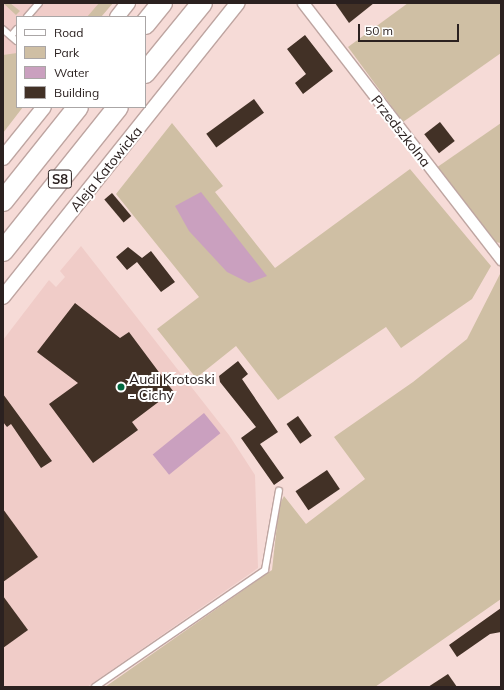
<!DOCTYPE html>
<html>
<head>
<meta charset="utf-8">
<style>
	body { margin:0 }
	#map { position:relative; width:504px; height:690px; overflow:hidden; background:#f6dbd7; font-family:Mulish,sans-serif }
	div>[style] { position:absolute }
	.built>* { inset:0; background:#f0ccc8 }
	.green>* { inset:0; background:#cfbfa4 }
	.water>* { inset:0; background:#caa0bf; transform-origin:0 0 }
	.building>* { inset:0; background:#423126; transform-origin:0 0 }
	.roads { filter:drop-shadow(1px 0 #bea5a1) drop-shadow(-1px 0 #bea5a1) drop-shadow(0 1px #bea5a1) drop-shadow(0 -1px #bea5a1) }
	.service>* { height:5.5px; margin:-2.75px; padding:0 2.75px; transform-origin:2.75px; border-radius:2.75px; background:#fff }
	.minor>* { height:11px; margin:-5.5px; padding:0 5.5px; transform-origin:5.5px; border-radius:5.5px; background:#fff }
	.tertiary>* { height:14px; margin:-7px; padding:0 7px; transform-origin:7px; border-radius:7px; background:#fff }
	.motorway>* { height:20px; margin:-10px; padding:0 10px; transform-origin:10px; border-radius:10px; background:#fff }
	.dots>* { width:11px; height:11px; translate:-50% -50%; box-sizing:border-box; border:2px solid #fff; border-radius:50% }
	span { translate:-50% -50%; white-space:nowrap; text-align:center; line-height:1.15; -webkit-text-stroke:4px #fff; paint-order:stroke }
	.shield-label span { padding:1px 3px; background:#fff; border:1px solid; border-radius:3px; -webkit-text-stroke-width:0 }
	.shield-label { font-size:13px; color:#2b2120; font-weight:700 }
	.street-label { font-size:14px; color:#2b2120 }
	.poi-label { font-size:14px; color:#2b2120 }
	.left { translate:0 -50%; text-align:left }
	.frame { position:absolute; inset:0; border:4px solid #2b2120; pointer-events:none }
	.legend { position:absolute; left:16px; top:16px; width:130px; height:92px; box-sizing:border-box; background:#fff; border:1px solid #aaa6a6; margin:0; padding:5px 7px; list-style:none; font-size:12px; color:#2b2120 }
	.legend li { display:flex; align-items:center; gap:8px; height:20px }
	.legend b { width:20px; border:1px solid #aaa6a6 }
	.scale { position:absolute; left:358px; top:24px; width:101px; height:18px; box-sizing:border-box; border:2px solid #2b2120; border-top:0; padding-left:5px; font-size:12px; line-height:14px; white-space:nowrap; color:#2b2120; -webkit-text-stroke:3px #fff; paint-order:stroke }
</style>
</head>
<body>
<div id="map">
	<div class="built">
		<i style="clip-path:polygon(3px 3px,113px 3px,101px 17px,17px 17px,17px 81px,3px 70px)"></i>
		<i style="clip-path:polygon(81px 246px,229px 435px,255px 475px,258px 568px,87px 687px,3px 687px,3px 340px,49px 280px,56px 287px,65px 277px,60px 271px)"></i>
	</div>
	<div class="green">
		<i style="clip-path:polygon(3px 3px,10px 3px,20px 11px,16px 15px)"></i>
		<i style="clip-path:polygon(99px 3px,113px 3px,101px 17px,87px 17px)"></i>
		<i style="clip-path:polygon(408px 3px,501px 3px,501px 53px,403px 122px,348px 47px)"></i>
		<i style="clip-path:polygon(17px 53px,17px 107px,23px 107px,3px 133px,3px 55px)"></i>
		<i style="clip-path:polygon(172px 123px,223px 186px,215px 192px,275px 268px,410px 169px,491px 266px,472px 299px,401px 348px,386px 327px,278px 400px,236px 346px,196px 378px,157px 329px,199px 297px,116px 194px)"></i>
		<i style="clip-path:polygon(501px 123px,501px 243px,494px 242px,436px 168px)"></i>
		<i style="clip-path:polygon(500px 274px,501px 599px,375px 687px,105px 687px,272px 570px,279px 506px,284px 496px,306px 524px,365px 479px,334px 437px,413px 382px,467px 339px)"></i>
	</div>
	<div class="water">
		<i style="clip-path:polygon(201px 192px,267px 276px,249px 283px,227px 272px,189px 231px,175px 206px)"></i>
		<i style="left:204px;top:413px;width:26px;height:66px;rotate:51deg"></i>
	</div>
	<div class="building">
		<i style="clip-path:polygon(335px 3px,374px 3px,349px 23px)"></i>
		<i style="clip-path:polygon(305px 35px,333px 71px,303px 94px,295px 83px,306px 74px,287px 49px)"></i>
		<i style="left:254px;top:99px;width:17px;height:59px;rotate:54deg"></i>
		<i style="left:440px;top:122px;width:24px;height:20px;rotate:52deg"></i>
		<i style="left:112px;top:193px;width:30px;height:10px;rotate:50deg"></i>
		<i style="clip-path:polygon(128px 247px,142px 258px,151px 251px,175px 282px,161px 292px,137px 262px,127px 270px,116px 257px)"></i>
		<i style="clip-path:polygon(75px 303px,120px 338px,129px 332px,173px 391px,132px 422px,138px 430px,93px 463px,49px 404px,78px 383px,37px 352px)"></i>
		<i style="clip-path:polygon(238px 361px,248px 374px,242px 379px,278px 432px,260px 444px,284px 478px,274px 485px,241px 438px,256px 427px,220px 382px,219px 376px)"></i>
		<i style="clip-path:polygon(3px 394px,52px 461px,41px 468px,11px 424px,7px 427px,3px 422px)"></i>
		<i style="left:298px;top:416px;width:24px;height:14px;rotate:55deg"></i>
		<i style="left:327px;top:470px;width:23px;height:38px;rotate:56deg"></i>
		<i style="clip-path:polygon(3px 509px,38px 557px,3px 582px)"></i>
		<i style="clip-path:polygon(3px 596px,28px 630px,3px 648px)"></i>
		<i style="clip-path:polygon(501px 608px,501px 632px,490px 634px,457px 657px,449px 645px)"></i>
		<i style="clip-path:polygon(448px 674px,457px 687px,428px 687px)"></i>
	</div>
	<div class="roads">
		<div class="service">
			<i style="left:27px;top:17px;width:18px;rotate:-49deg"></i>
			<i style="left:3px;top:29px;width:18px;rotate:41deg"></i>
			<i style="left:11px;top:36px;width:9px;rotate:-49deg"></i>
			<i style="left:95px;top:687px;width:206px;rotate:-34.5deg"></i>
			<i style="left:265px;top:570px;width:80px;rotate:-80deg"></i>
		</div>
		<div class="minor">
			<i style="left:303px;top:3px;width:324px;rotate:52.3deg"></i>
		</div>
		<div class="tertiary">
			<i style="left:117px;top:17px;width:18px;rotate:-52deg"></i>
			<i style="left:3px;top:158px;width:65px;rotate:-51.2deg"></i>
			<i style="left:3px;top:297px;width:376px;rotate:-51.4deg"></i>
		</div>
		<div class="motorway">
			<i style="left:145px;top:24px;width:27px;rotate:-51deg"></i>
			<i style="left:145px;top:73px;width:90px;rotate:-50.8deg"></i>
			<i style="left:3px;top:201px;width:120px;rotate:-51.4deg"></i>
			<i style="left:3px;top:251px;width:184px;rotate:-51.4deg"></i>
		</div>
	</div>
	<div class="dots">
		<i style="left:121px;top:387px;background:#026a41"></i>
	</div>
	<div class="shield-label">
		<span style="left:60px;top:179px">S8</span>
	</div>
	<div class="street-label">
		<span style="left:401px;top:131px;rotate:52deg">Przedszkolna</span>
		<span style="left:106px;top:169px;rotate:-51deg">Aleja Katowicka</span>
	</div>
	<div class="poi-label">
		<span class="left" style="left:129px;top:387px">Audi Krotoski<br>- Cichy</span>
	</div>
	<div class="frame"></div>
	<ul class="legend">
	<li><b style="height:5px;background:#fff"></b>Road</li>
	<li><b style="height:11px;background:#cfbfa4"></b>Park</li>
	<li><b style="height:11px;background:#caa0bf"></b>Water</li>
	<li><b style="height:11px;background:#423126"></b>Building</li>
	</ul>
	<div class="scale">50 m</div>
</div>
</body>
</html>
